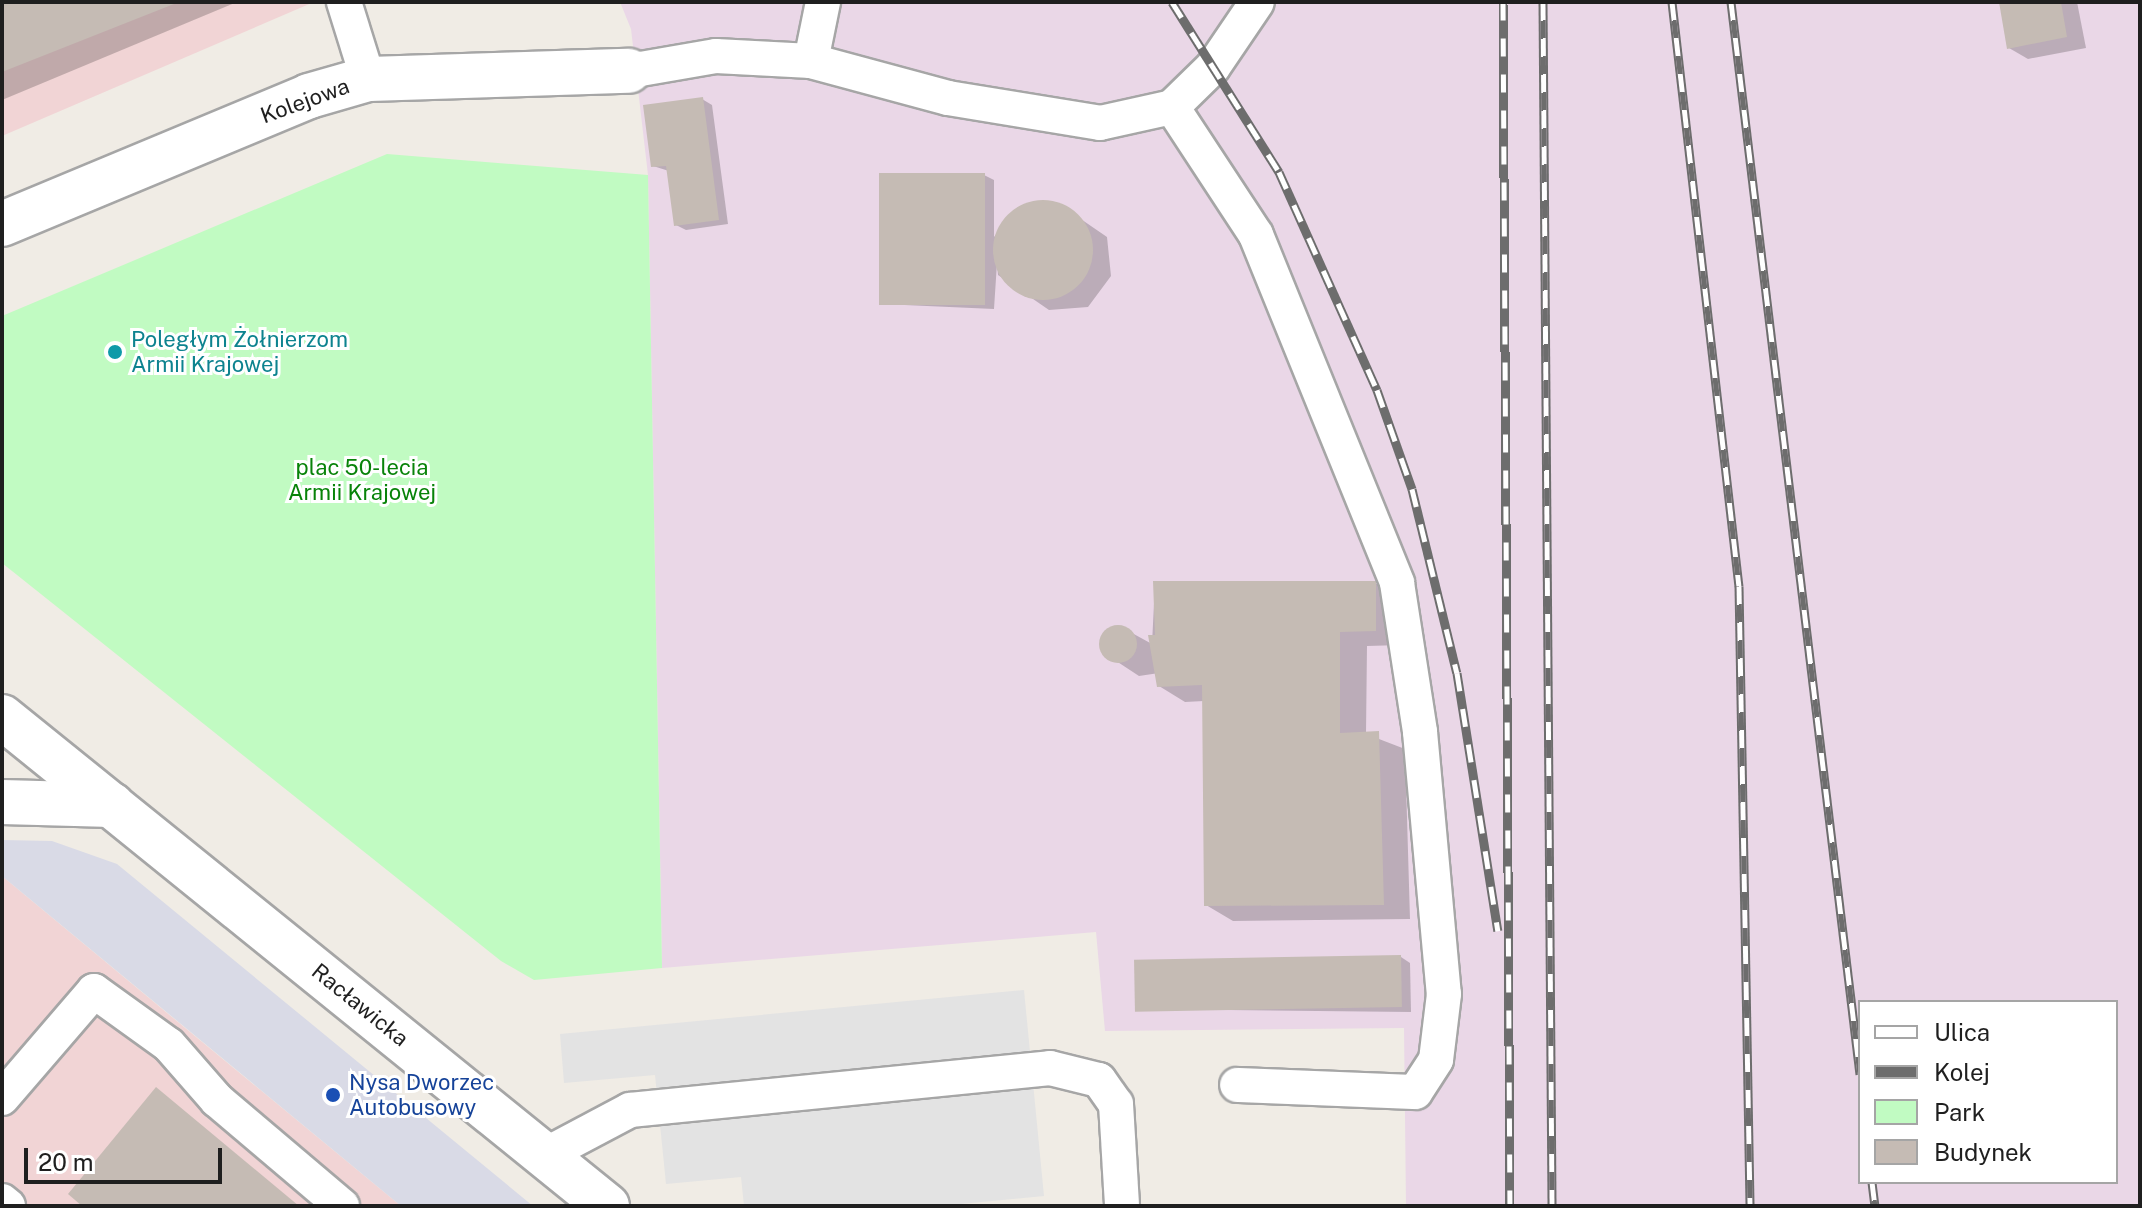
<!DOCTYPE html>
<html>
<head>
<meta charset="utf-8">
<style>
	body { margin:0 }
	#map { position:relative; width:2142px; height:1208px; overflow:hidden; background:#f0ece5; font-family:"Public Sans",sans-serif }
	div>[style] { position:absolute }
	.commercial>* { inset:0; background:#f1d4d5 }
	.industrial>* { inset:0; background:#ead7e7 }
	.park>* { inset:0; background:#c1fbc2 }
	.parking>* { inset:0; background:#e3e3e3 }
	.plaza>* { inset:0; background:#d9dae6 }
	.shadow>* { inset:0; background:#0003 }
	.building>* { inset:0; background:#c5bbb4; transform-origin:0 0 }
	.round { border-radius:50% }
	.roads { filter:drop-shadow(2px 0 #a6a6a6) drop-shadow(-2px 0 #a6a6a6) drop-shadow(0 2px #a6a6a6) drop-shadow(0 -2px #a6a6a6) }
	.service>* { height:34px; margin:-17px; padding:0 17px; transform-origin:17px; border-radius:17px; background:#fff }
	.minor>* { height:44px; margin:-22px; padding:0 22px; transform-origin:22px; border-radius:22px; background:#fff }
	.rail>* { height:9px; margin-top:-4.5px; transform-origin:0; background:repeating-linear-gradient(90deg,#fff 0 18px,#6d6d6d 0 36px); box-sizing:border-box; border-block:2px solid #6d6d6d }
	.dots>* { width:22px; height:22px; translate:-50% -50%; box-sizing:border-box; border:4px solid #fff; border-radius:50% }
	span { translate:-50% -50%; white-space:nowrap; text-align:center; line-height:1.15; -webkit-text-stroke:6px #fff; paint-order:stroke }
	.street-label { font-size:22px; color:#1f1f1f }
	.culture-label { font-size:22px; color:#0d838f }
	.left { translate:0 -50%; text-align:left }
	.park-label { font-size:22px; color:#088309 }
	.transit-label { font-size:22px; color:#164399 }
	.frame { position:absolute; inset:0; border:4px solid #1f1f1f; pointer-events:none }
	.legend { position:absolute; left:1858px; top:1000px; width:260px; height:184px; box-sizing:border-box; background:#fff; border:2px solid #a5a5a5; margin:0; padding:10px 14px; list-style:none; font-size:24px; color:#1f1f1f }
	.legend li { display:flex; align-items:center; gap:16px; height:40px }
	.legend b { width:40px; border:2px solid #a5a5a5 }
	.scale { position:absolute; left:24px; top:1148px; width:198px; height:36px; box-sizing:border-box; border:4px solid #1f1f1f; border-top:0; padding-left:10px; font-size:24px; line-height:28px; white-space:nowrap; color:#1f1f1f; -webkit-text-stroke:6px #fff; paint-order:stroke }
</style>
</head>
<body>
<div id="map">
	<div class="commercial">
		<i style="clip-path:polygon(2px 2px,314px 2px,2px 136px)"></i>
		<i style="clip-path:polygon(2px 876px,184px 1027px,401px 1206px,2px 1206px)"></i>
	</div>
	<div class="industrial">
		<i style="clip-path:polygon(evenodd,620px 2px,2140px 2px,2140px 1206px,1406px 1206px,1404px 1028px,1105px 1031px,1096px 932px,662px 968px,648px 175px,631px 29px,620px 2px,1860px 1002px,2116px 1002px,2116px 1182px,1860px 1182px,1860px 1002px)"></i>
	</div>
	<div class="park">
		<i style="clip-path:polygon(387px 154px,648px 175px,662px 968px,534px 980px,501px 961px,2px 563px,2px 316px)"></i>
	</div>
	<div class="parking">
		<i style="clip-path:polygon(1024px 990px,1044px 1196px,940px 1206px,744px 1206px,741px 1177px,666px 1184px,655px 1075px,564px 1083px,560px 1034px)"></i>
	</div>
	<div class="plaza">
		<i style="clip-path:polygon(2px 840px,52px 841px,117px 864px,533px 1206px,401px 1206px,2px 876px)"></i>
	</div>
	<div class="shadow">
		<i style="clip-path:polygon(2px 2px,237px 2px,2px 100px)"></i>
		<i style="clip-path:polygon(2001px 2px,2077px 2px,2086px 48px,2028px 59px,2009px 48px)"></i>
		<i style="clip-path:polygon(702px 99px,712px 105px,728px 224px,686px 230px,676px 225px,669px 171px,653px 166px)"></i>
		<i style="clip-path:polygon(984px 175px,994px 180px,994px 237px,1018px 207px,1056px 202px,1107px 237px,1111px 276px,1088px 307px,1049px 310px,998px 275px,997px 263px,994px 309px,882px 304px)"></i>
		<i style="clip-path:polygon(1155px 583px,1375px 583px,1402px 599px,1402px 645px,1367px 646px,1366px 734px,1405px 749px,1410px 919px,1233px 921px,1206px 905px,1204px 701px,1185px 702px,1159px 686px,1159px 673px,1139px 676px,1104px 653px,1106px 632px,1121px 627px,1152px 644px)"></i>
		<i style="clip-path:polygon(1401px 957px,1410px 963px,1411px 1012px,1137px 1009px)"></i>
	</div>
	<div class="building">
		<i style="clip-path:polygon(2px 2px,179px 2px,2px 72px)"></i>
		<i style="clip-path:polygon(1999px 2px,2061px 2px,2067px 37px,2007px 49px)"></i>
		<i style="clip-path:polygon(703px 97px,719px 220px,674px 226px,666px 166px,651px 167px,643px 105px)"></i>
		<i style="left:985px;top:173px;width:132px;height:106px;rotate:90deg"></i>
		<i class="round" style="left:993px;top:200px;width:100px;height:100px"></i>
		<i style="clip-path:polygon(1153px 581px,1376px 581px,1376px 631px,1340px 632px,1340px 733px,1379px 731px,1384px 905px,1204px 906px,1202px 685px,1157px 687px,1148px 635px,1155px 635px)"></i>
		<i class="round" style="left:1099px;top:625px;width:38px;height:38px"></i>
		<i style="left:1401px;top:955px;width:52px;height:267px;rotate:89deg"></i>
		<i style="clip-path:polygon(156px 1087px,299px 1206px,82px 1206px,68px 1194px)"></i>
	</div>
	<div class="roads">
		<div class="service">
			<i style="left:344px;top:2px;width:81px;rotate:72.7deg"></i>
			<i style="left:811px;top:61px;width:60px;rotate:-78.5deg"></i>
			<i style="left:629px;top:71px;width:88px;rotate:-9.8deg"></i>
			<i style="left:716px;top:56px;width:95px;rotate:3deg"></i>
			<i style="left:811px;top:61px;width:142px;rotate:15.1deg"></i>
			<i style="left:948px;top:98px;width:154px;rotate:9.3deg"></i>
			<i style="left:1100px;top:123px;width:74px;rotate:-12.5deg"></i>
			<i style="left:1172px;top:107px;width:153px;rotate:56.7deg"></i>
			<i style="left:1256px;top:235px;width:375px;rotate:67.9deg"></i>
			<i style="left:1397px;top:583px;width:151px;rotate:81.2deg"></i>
			<i style="left:1420px;top:732px;width:263px;rotate:84.8deg"></i>
			<i style="left:1444px;top:994px;width:66px;rotate:96.9deg"></i>
			<i style="left:1436px;top:1060px;width:38px;rotate:123deg"></i>
			<i style="left:1415px;top:1092px;width:178px;rotate:-177.7deg"></i>
			<i style="left:1172px;top:107px;width:57px;rotate:-44.3deg"></i>
			<i style="left:1213px;top:67px;width:78px;rotate:-55.9deg"></i>
			<i style="left:2px;top:1098px;width:141px;rotate:-49.3deg"></i>
			<i style="left:94px;top:991px;width:92px;rotate:35.8deg"></i>
			<i style="left:169px;top:1045px;width:73px;rotate:48.9deg"></i>
			<i style="left:217px;top:1100px;width:164px;rotate:40.3deg"></i>
			<i style="left:545px;top:1155px;width:96px;rotate:-27.9deg"></i>
			<i style="left:630px;top:1110px;width:422px;rotate:-5.7deg"></i>
			<i style="left:1050px;top:1068px;width:50px;rotate:13.8deg"></i>
			<i style="left:1099px;top:1080px;width:29px;rotate:55deg"></i>
			<i style="left:1116px;top:1104px;width:102px;rotate:86.6deg"></i>
			<i style="left:2px;top:1201px;width:8px;rotate:40deg"></i>
		</div>
		<div class="minor">
			<i style="left:2px;top:224px;width:333px;rotate:-22.6deg"></i>
			<i style="left:309px;top:96px;width:61px;rotate:-16.1deg"></i>
			<i style="left:368px;top:79px;width:261px;rotate:-1.8deg"></i>
			<i style="left:2px;top:717px;width:778px;rotate:38.95deg"></i>
			<i style="left:2px;top:802px;width:110px;rotate:1.6deg"></i>
		</div>
	</div>
	<div class="rail">
		<i style="left:1172px;top:2px;width:201px;rotate:57.8deg"></i>
		<i style="left:1279px;top:172px;width:239px;rotate:65.8deg"></i>
		<i style="left:1377px;top:390px;width:105px;rotate:70.5deg"></i>
		<i style="left:1412px;top:489px;width:189px;rotate:76.3deg"></i>
		<i style="left:1457px;top:673px;width:261px;rotate:81deg"></i>
		<i style="left:1503px;top:2px;width:1204px;rotate:89.67deg"></i>
		<i style="left:1543px;top:2px;width:1204px;rotate:89.57deg"></i>
		<i style="left:1672px;top:2px;width:588px;rotate:83.46deg"></i>
		<i style="left:1739px;top:586px;width:620px;rotate:88.98deg"></i>
		<i style="left:1731px;top:2px;width:1080px;rotate:83.14deg"></i>
		<i style="left:1872px;top:1182px;width:24px;rotate:83deg"></i>
	</div>
	<div class="dots">
		<i style="left:115px;top:352px;background:#0f9aa8"></i>
		<i style="left:333px;top:1095px;background:#1a4fb4"></i>
	</div>
	<div class="street-label">
		<span style="left:305px;top:101px;rotate:-20deg">Kolejowa</span>
		<span style="left:360px;top:1005px;rotate:39deg">Racławicka</span>
	</div>
	<div class="culture-label">
		<span class="left" style="left:131px;top:352px">Poległym Żołnierzom<br>Armii Krajowej</span>
	</div>
	<div class="park-label">
		<span style="left:362px;top:480px">plac 50-lecia<br>Armii Krajowej</span>
	</div>
	<div class="transit-label">
		<span class="left" style="left:349px;top:1095px">Nysa Dworzec<br>Autobusowy</span>
	</div>
	<div class="frame"></div>
	<ul class="legend">
	<li><b style="height:10px;background:#fff"></b>Ulica</li>
	<li><b style="height:10px;background:#6d6d6d"></b>Kolej</li>
	<li><b style="height:22px;background:#c1fbc2"></b>Park</li>
	<li><b style="height:22px;background:#c5bbb4"></b>Budynek</li>
	</ul>
	<div class="scale">20 m</div>
</div>
</body>
</html>
